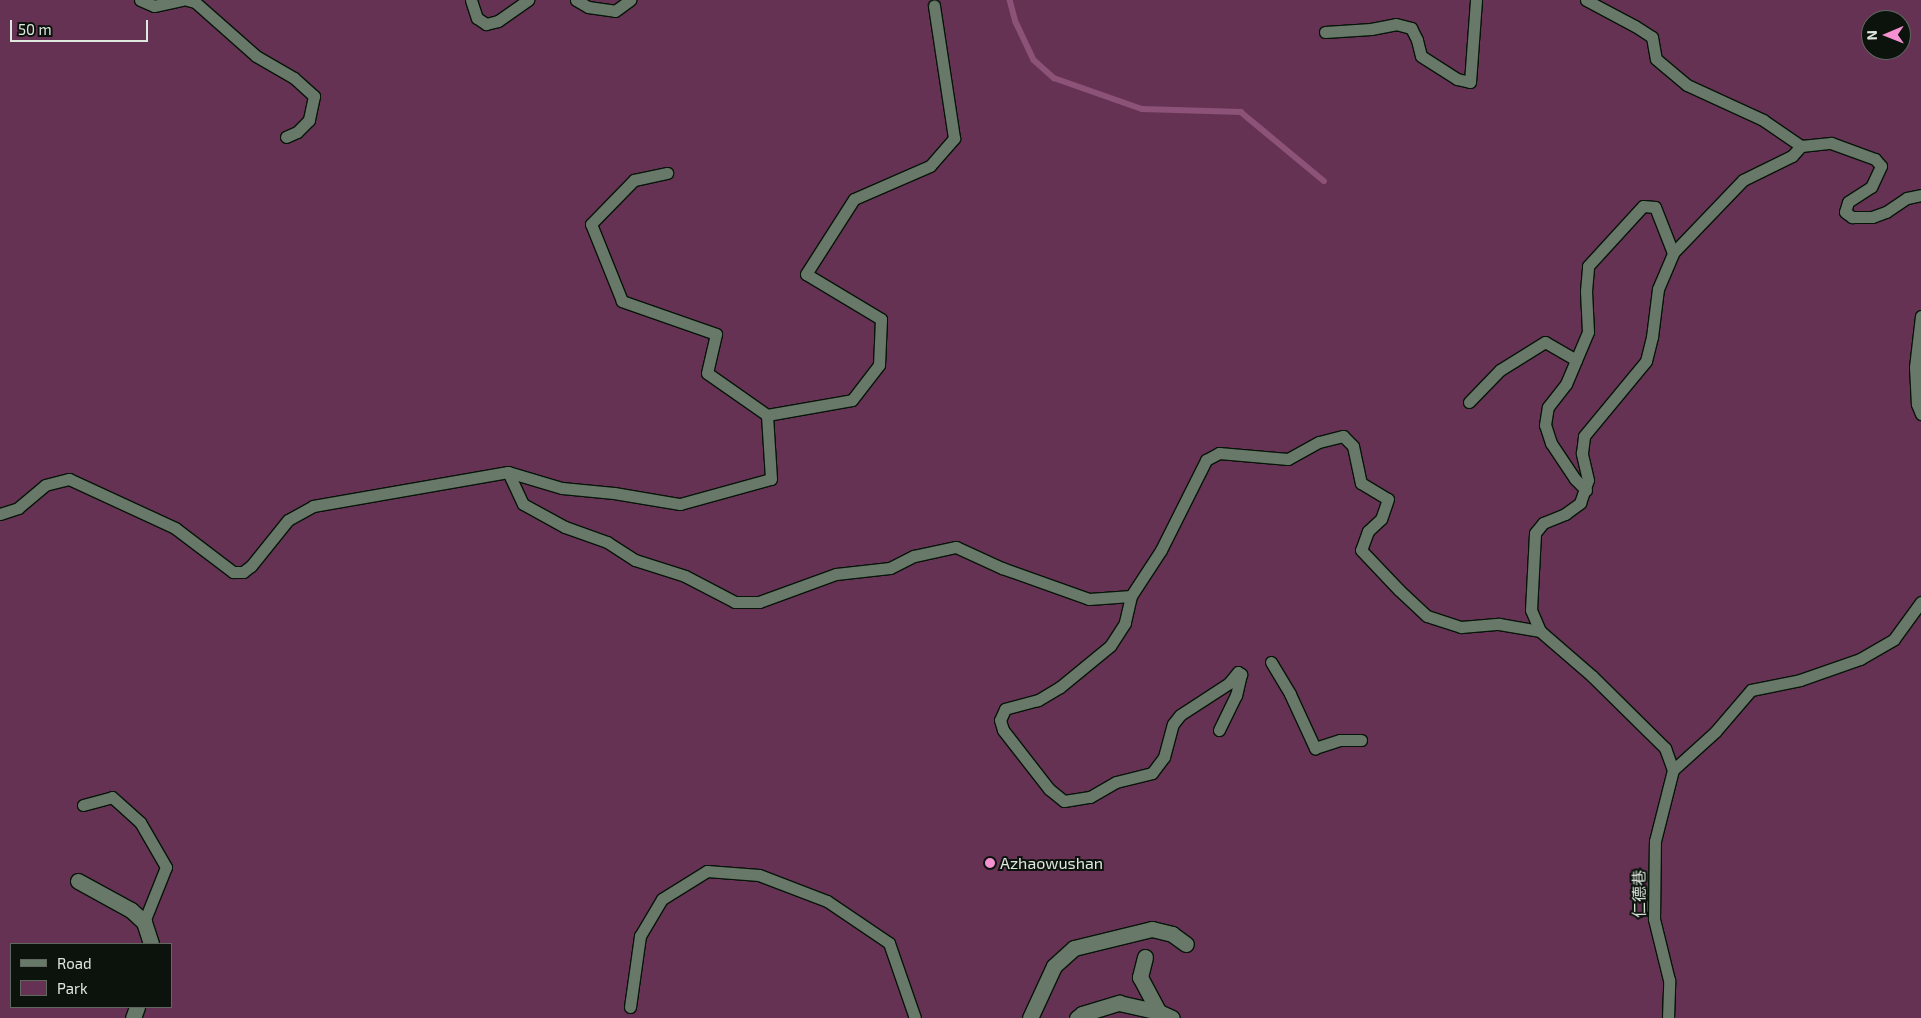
<!DOCTYPE html>
<html>
<head>
<meta charset="utf-8">
<style>
	body { margin:0 }
	#map { position:relative; width:1921px; height:1018px; overflow:hidden; background:#1d2c1e; font-family:"Exo 2","Noto Sans TC",sans-serif }
	div>[style] { position:absolute }
	.green>* { inset:0; background:#653254 }
	.stream>* { height:5.5px; margin:-2.75px; padding:0 2.75px; transform-origin:2.75px; border-radius:2.75px; background:#8c5278 }
	.roads { filter:drop-shadow(1px 0 #061408) drop-shadow(-1px 0 #061408) drop-shadow(0 1px #061408) drop-shadow(0 -1px #061408) }
	.lane>* { height:11px; margin:-5.5px; padding:0 5.5px; transform-origin:5.5px; border-radius:5.5px; background:#687969 }
	.street>* { height:15px; margin:-7.5px; padding:0 7.5px; transform-origin:7.5px; border-radius:7.5px; background:#687969 }
	.dots>* { width:14px; height:14px; translate:-50% -50%; box-sizing:border-box; border:2px solid #0c120c; border-radius:50% }
	span { translate:-50% -50%; white-space:nowrap; text-align:center; line-height:1.15; -webkit-text-stroke:4px #0c120c; paint-order:stroke }
	.poi-label { font-size:16px; color:#dee8df }
	.left { translate:0 -50%; text-align:left }
	.street-label { font-size:16px; color:#dee8df }
	.legend { position:absolute; left:10px; top:943px; width:162px; height:65px; box-sizing:border-box; background:#0c120c; border:1px solid #606860; margin:0; padding:6px 9px; list-style:none; font-size:15px; color:#dee8df }
	.legend li { display:flex; align-items:center; gap:10px; height:25px }
	.legend b { width:25px; border:1px solid #606860 }
	.north { position:absolute; left:1861px; top:10px; width:50px; height:50px; box-sizing:border-box; background:#0c120c; border:1px solid #606860; border-radius:50%; rotate:269deg; font-size:14px; font-weight:700; line-height:20px; text-align:center; color:#dee8df }
	.north::after { content:''; display:block; margin:auto; width:18px; height:22px; background:#f591d2; clip-path:polygon(50% 0,100% 100%,50% 72%,0 100%) }
	.scale { position:absolute; left:10px; top:20px; width:138px; height:22px; box-sizing:border-box; border:2px solid #dee8df; border-top:0; padding-left:6px; font-size:15px; line-height:18px; white-space:nowrap; color:#dee8df; -webkit-text-stroke:4px #0c120c; paint-order:stroke }
</style>
</head>
<body>
<div id="map">
	<div class="green">
		<i style="clip-path:polygon(evenodd,0 0,1921px 0,1921px 1018px,0 1018px,0 0,1871px 20px,1901px 20px,1901px 50px,1871px 50px,1871px 20px,0 0,11px 944px,171px 944px,171px 1007px,11px 1007px,11px 944px)"></i>
	</div>
	<div class="stream">
		<i style="left:1010px;top:0;width:23px;rotate:75deg"></i>
		<i style="left:1016px;top:22px;width:42px;rotate:64.7deg"></i>
		<i style="left:1034px;top:60px;width:27px;rotate:42deg"></i>
		<i style="left:1054px;top:78px;width:93px;rotate:19.4deg"></i>
		<i style="left:1142px;top:109px;width:99px;rotate:1.7deg"></i>
		<i style="left:1241px;top:112px;width:108px;rotate:39.7deg"></i>
	</div>
	<div class="roads">
		<div class="lane">
			<i style="left:140px;top:0;width:15px;rotate:23deg"></i>
			<i style="left:154px;top:6px;width:29px;rotate:-12deg"></i>
			<i style="left:187px;top:0;width:8px;rotate:14deg"></i>
			<i style="left:195px;top:2px;width:81px;rotate:41.5deg"></i>
			<i style="left:256px;top:56px;width:44px;rotate:30.1deg"></i>
			<i style="left:294px;top:78px;width:27px;rotate:42deg"></i>
			<i style="left:314px;top:96px;width:25px;rotate:102deg"></i>
			<i style="left:309px;top:120px;width:17px;rotate:135deg"></i>
			<i style="left:297px;top:132px;width:12px;rotate:156deg"></i>
			<i style="left:471px;top:0;width:19px;rotate:72deg"></i>
			<i style="left:477px;top:18px;width:11px;rotate:34deg"></i>
			<i style="left:486px;top:24px;width:12px;rotate:-14deg"></i>
			<i style="left:498px;top:21px;width:37px;rotate:-35deg"></i>
			<i style="left:576px;top:0;width:14px;rotate:30deg"></i>
			<i style="left:588px;top:7px;width:27px;rotate:8deg"></i>
			<i style="left:615px;top:11px;width:19px;rotate:-36deg"></i>
			<i style="left:1586px;top:0;width:55px;rotate:28deg"></i>
			<i style="left:1635px;top:26px;width:20px;rotate:33deg"></i>
			<i style="left:1652px;top:37px;width:22px;rotate:80deg"></i>
			<i style="left:1656px;top:59px;width:40px;rotate:40deg"></i>
			<i style="left:1687px;top:85px;width:84px;rotate:24.7deg"></i>
			<i style="left:1763px;top:120px;width:46px;rotate:34.4deg"></i>
			<i style="left:1325px;top:32px;width:46px;rotate:-3.7deg"></i>
			<i style="left:1371px;top:29px;width:25px;rotate:-11deg"></i>
			<i style="left:1396px;top:24px;width:16px;rotate:15deg"></i>
			<i style="left:1411px;top:28px;width:13px;rotate:63deg"></i>
			<i style="left:1417px;top:40px;width:16px;rotate:76deg"></i>
			<i style="left:1421px;top:56px;width:43px;rotate:32.6deg"></i>
			<i style="left:1457px;top:79px;width:13px;rotate:13deg"></i>
			<i style="left:1470px;top:82px;width:82px;rotate:-85.8deg"></i>
			<i style="left:1921px;top:316px;width:51px;rotate:96.7deg"></i>
			<i style="left:1915px;top:367px;width:37px;rotate:87deg"></i>
			<i style="left:1917px;top:404px;width:11px;rotate:68deg"></i>
			<i style="left:1469px;top:402px;width:45px;rotate:-45.9deg"></i>
			<i style="left:1500px;top:370px;width:53px;rotate:-31.9deg"></i>
			<i style="left:1545px;top:342px;width:36px;rotate:30deg"></i>
			<i style="left:767px;top:415px;width:86px;rotate:-10deg"></i>
			<i style="left:852px;top:400px;width:44px;rotate:-52.4deg"></i>
			<i style="left:879px;top:365px;width:46px;rotate:-87.5deg"></i>
			<i style="left:881px;top:319px;width:87px;rotate:-149deg"></i>
			<i style="left:806px;top:274px;width:89px;rotate:-57.4deg"></i>
			<i style="left:854px;top:199px;width:83px;rotate:-23.5deg"></i>
			<i style="left:930px;top:166px;width:37px;rotate:-49deg"></i>
			<i style="left:954px;top:138px;width:134px;rotate:-98.6deg"></i>
			<i style="left:508px;top:472px;width:35px;rotate:65deg"></i>
			<i style="left:523px;top:504px;width:48px;rotate:28.7deg"></i>
			<i style="left:565px;top:527px;width:45px;rotate:19.7deg"></i>
			<i style="left:607px;top:542px;width:33px;rotate:33deg"></i>
			<i style="left:635px;top:560px;width:52px;rotate:17.7deg"></i>
			<i style="left:685px;top:576px;width:56px;rotate:27.5deg"></i>
			<i style="left:735px;top:602px;width:24px"></i>
			<i style="left:759px;top:602px;width:82px;rotate:-20deg"></i>
			<i style="left:836px;top:574px;width:54px;rotate:-6.3deg"></i>
			<i style="left:890px;top:568px;width:27px;rotate:-27deg"></i>
			<i style="left:914px;top:556px;width:43px;rotate:-12.1deg"></i>
			<i style="left:956px;top:547px;width:51px;rotate:24.5deg"></i>
			<i style="left:1002px;top:568px;width:92px;rotate:19.6deg"></i>
			<i style="left:1089px;top:599px;width:42px;rotate:-4.1deg"></i>
			<i style="left:1131px;top:596px;width:55px;rotate:-56.9deg"></i>
			<i style="left:1161px;top:550px;width:101px;rotate:-63.4deg"></i>
			<i style="left:1206px;top:460px;width:15px;rotate:-28deg"></i>
			<i style="left:1219px;top:453px;width:69px;rotate:5deg"></i>
			<i style="left:1288px;top:459px;width:35px;rotate:-29deg"></i>
			<i style="left:1319px;top:442px;width:25px;rotate:-14deg"></i>
			<i style="left:1343px;top:436px;width:14px;rotate:45deg"></i>
			<i style="left:1353px;top:446px;width:38px;rotate:78deg"></i>
			<i style="left:1361px;top:483px;width:31px;rotate:31deg"></i>
			<i style="left:1388px;top:499px;width:21px;rotate:109deg"></i>
			<i style="left:1381px;top:519px;width:18px;rotate:137deg"></i>
			<i style="left:1368px;top:531px;width:20px;rotate:110deg"></i>
			<i style="left:1361px;top:550px;width:55px;rotate:46.5deg"></i>
			<i style="left:1399px;top:590px;width:38px;rotate:43deg"></i>
			<i style="left:1427px;top:616px;width:36px;rotate:18deg"></i>
			<i style="left:1461px;top:627px;width:38px;rotate:-5deg"></i>
			<i style="left:1499px;top:624px;width:42px;rotate:9.7deg"></i>
			<i style="left:1540px;top:631px;width:69px;rotate:40.9deg"></i>
			<i style="left:1592px;top:676px;width:103px;rotate:44.6deg"></i>
			<i style="left:1665px;top:748px;width:23px;rotate:70deg"></i>
			<i style="left:1586px;top:490px;width:16px;rotate:-135deg"></i>
			<i style="left:1575px;top:479px;width:43px;rotate:-123.7deg"></i>
			<i style="left:1551px;top:443px;width:19px;rotate:-108deg"></i>
			<i style="left:1545px;top:425px;width:18px;rotate:-81deg"></i>
			<i style="left:1548px;top:407px;width:29px;rotate:-52deg"></i>
			<i style="left:1566px;top:384px;width:56px;rotate:-67.1deg"></i>
			<i style="left:1588px;top:332px;width:41px;rotate:-92.8deg"></i>
			<i style="left:1586px;top:291px;width:25px;rotate:-85deg"></i>
			<i style="left:1588px;top:266px;width:81px;rotate:-47.5deg"></i>
			<i style="left:1643px;top:206px;width:12px;rotate:5deg"></i>
			<i style="left:1655px;top:207px;width:49px;rotate:68.6deg"></i>
			<i style="left:0;top:514px;width:19px;rotate:-18deg"></i>
			<i style="left:18px;top:508px;width:35px;rotate:-40deg"></i>
			<i style="left:45px;top:485px;width:25px;rotate:-14deg"></i>
			<i style="left:69px;top:479px;width:117px;rotate:24.8deg"></i>
			<i style="left:175px;top:528px;width:73px;rotate:37.2deg"></i>
			<i style="left:233px;top:572px;width:10px"></i>
			<i style="left:243px;top:572px;width:10px;rotate:-37deg"></i>
			<i style="left:251px;top:566px;width:59px;rotate:-51.2deg"></i>
			<i style="left:288px;top:520px;width:29px;rotate:-29deg"></i>
			<i style="left:313px;top:506px;width:198px;rotate:-9.9deg"></i>
			<i style="left:508px;top:472px;width:56px;rotate:16.5deg"></i>
			<i style="left:562px;top:488px;width:52px;rotate:5.5deg"></i>
			<i style="left:614px;top:493px;width:67px;rotate:9.5deg"></i>
			<i style="left:680px;top:504px;width:94px;rotate:-15.4deg"></i>
			<i style="left:771px;top:479px;width:64px;rotate:-93.6deg"></i>
			<i style="left:767px;top:415px;width:73px;rotate:-145deg"></i>
			<i style="left:707px;top:373px;width:40px;rotate:-77deg"></i>
			<i style="left:716px;top:334px;width:100px;rotate:-160.7deg"></i>
			<i style="left:622px;top:301px;width:83px;rotate:-111.9deg"></i>
			<i style="left:591px;top:224px;width:62px;rotate:-45.7deg"></i>
			<i style="left:634px;top:180px;width:34px;rotate:-12deg"></i>
			<i style="left:1131px;top:596px;width:28px;rotate:103deg"></i>
			<i style="left:1125px;top:623px;width:27px;rotate:123deg"></i>
			<i style="left:1110px;top:646px;width:65px;rotate:140.6deg"></i>
			<i style="left:1060px;top:687px;width:26px;rotate:149deg"></i>
			<i style="left:1038px;top:700px;width:34px;rotate:165deg"></i>
			<i style="left:1005px;top:709px;width:12px;rotate:114deg"></i>
			<i style="left:1000px;top:720px;width:10px;rotate:73deg"></i>
			<i style="left:1003px;top:730px;width:75px;rotate:52.1deg"></i>
			<i style="left:1049px;top:789px;width:19px;rotate:39deg"></i>
			<i style="left:1064px;top:801px;width:26px;rotate:-9deg"></i>
			<i style="left:1090px;top:797px;width:30px;rotate:-30deg"></i>
			<i style="left:1116px;top:782px;width:37px;rotate:-14deg"></i>
			<i style="left:1152px;top:773px;width:20px;rotate:-53deg"></i>
			<i style="left:1164px;top:757px;width:34px;rotate:-75deg"></i>
			<i style="left:1173px;top:724px;width:11px;rotate:-52deg"></i>
			<i style="left:1180px;top:715px;width:59px;rotate:-33.1deg"></i>
			<i style="left:1229px;top:683px;width:14px;rotate:-51deg"></i>
			<i style="left:1238px;top:672px;width:4px;rotate:34deg"></i>
			<i style="left:1241px;top:674px;width:22px;rotate:103deg"></i>
			<i style="left:1236px;top:695px;width:39px;rotate:116deg"></i>
			<i style="left:1540px;top:631px;width:23px;rotate:-113deg"></i>
			<i style="left:1531px;top:610px;width:77px;rotate:-87deg"></i>
			<i style="left:1535px;top:533px;width:13px;rotate:-51deg"></i>
			<i style="left:1543px;top:523px;width:24px;rotate:-22deg"></i>
			<i style="left:1565px;top:514px;width:19px;rotate:-36deg"></i>
			<i style="left:1580px;top:503px;width:24px;rotate:-71deg"></i>
			<i style="left:1588px;top:480px;width:28px;rotate:-103deg"></i>
			<i style="left:1582px;top:453px;width:17px;rotate:-83deg"></i>
			<i style="left:1584px;top:436px;width:97px;rotate:-50.4deg"></i>
			<i style="left:1646px;top:361px;width:25px;rotate:-76deg"></i>
			<i style="left:1652px;top:337px;width:48px;rotate:-82.9deg"></i>
			<i style="left:1658px;top:289px;width:39px;rotate:-67deg"></i>
			<i style="left:1673px;top:253px;width:101px;rotate:-46.2deg"></i>
			<i style="left:1743px;top:180px;width:55px;rotate:-26.1deg"></i>
			<i style="left:1792px;top:156px;width:13px;rotate:-48deg"></i>
			<i style="left:1801px;top:146px;width:30px;rotate:-6deg"></i>
			<i style="left:1831px;top:143px;width:47px;rotate:20deg"></i>
			<i style="left:1875px;top:159px;width:9px;rotate:49deg"></i>
			<i style="left:1881px;top:166px;width:23px;rotate:115deg"></i>
			<i style="left:1871px;top:187px;width:27px;rotate:147deg"></i>
			<i style="left:1848px;top:202px;width:10px;rotate:107deg"></i>
			<i style="left:1845px;top:212px;width:9px;rotate:36deg"></i>
			<i style="left:1852px;top:217px;width:20px"></i>
			<i style="left:1872px;top:217px;width:15px;rotate:-20deg"></i>
			<i style="left:1886px;top:212px;width:25px;rotate:-34deg"></i>
			<i style="left:1907px;top:198px;width:14px;rotate:-12deg"></i>
			<i style="left:1271px;top:662px;width:37px;rotate:59deg"></i>
			<i style="left:1290px;top:694px;width:60px;rotate:65.2deg"></i>
			<i style="left:1315px;top:748px;width:26px;rotate:-18deg"></i>
			<i style="left:1340px;top:740px;width:21px"></i>
			<i style="left:1673px;top:770px;width:57px;rotate:-42.1deg"></i>
			<i style="left:1715px;top:732px;width:55px;rotate:-49.4deg"></i>
			<i style="left:1751px;top:690px;width:50px;rotate:-11.5deg"></i>
			<i style="left:1800px;top:680px;width:64px;rotate:-19.3deg"></i>
			<i style="left:1860px;top:659px;width:39px;rotate:-30deg"></i>
			<i style="left:1894px;top:639px;width:46px;rotate:-53.9deg"></i>
			<i style="left:83px;top:805px;width:30px;rotate:-15deg"></i>
			<i style="left:112px;top:797px;width:38px;rotate:42deg"></i>
			<i style="left:140px;top:822px;width:52px;rotate:60deg"></i>
			<i style="left:166px;top:867px;width:59px;rotate:111.8deg"></i>
			<i style="left:630px;top:1007px;width:72px;rotate:-82deg"></i>
			<i style="left:640px;top:936px;width:43px;rotate:-59.3deg"></i>
			<i style="left:662px;top:899px;width:53px;rotate:-31.9deg"></i>
			<i style="left:707px;top:871px;width:52px;rotate:4.4deg"></i>
			<i style="left:759px;top:875px;width:73px;rotate:20.9deg"></i>
			<i style="left:827px;top:901px;width:75px;rotate:34.1deg"></i>
			<i style="left:889px;top:943px;width:79px;rotate:70.9deg"></i>
			<i style="left:1668px;top:1018px;width:38px;rotate:-88deg"></i>
			<i style="left:1669px;top:980px;width:63px;rotate:-103.8deg"></i>
			<i style="left:1654px;top:919px;width:78px;rotate:-89.3deg"></i>
			<i style="left:1655px;top:841px;width:73px;rotate:-75.8deg"></i>
		</div>
		<div class="street">
			<i style="left:78px;top:881px;width:60px;rotate:28.7deg"></i>
			<i style="left:131px;top:910px;width:18px;rotate:43deg"></i>
			<i style="left:144px;top:922px;width:23px;rotate:72deg"></i>
			<i style="left:1145px;top:957px;width:21px;rotate:104deg"></i>
			<i style="left:1140px;top:977px;width:40px;rotate:62deg"></i>
			<i style="left:133px;top:1018px;width:12px;rotate:-70deg"></i>
			<i style="left:1030px;top:1018px;width:57px;rotate:-65.2deg"></i>
			<i style="left:1054px;top:966px;width:27px;rotate:-42deg"></i>
			<i style="left:1074px;top:948px;width:80px;rotate:-13.7deg"></i>
			<i style="left:1152px;top:929px;width:21px;rotate:14deg"></i>
			<i style="left:1172px;top:934px;width:17px;rotate:36deg"></i>
			<i style="left:1077px;top:1018px;width:6px;rotate:-39deg"></i>
			<i style="left:1082px;top:1014px;width:39px;rotate:-17deg"></i>
			<i style="left:1119px;top:1003px;width:41px;rotate:12.7deg"></i>
			<i style="left:1159px;top:1012px;width:14px;rotate:25deg"></i>
		</div>
	</div>
	<div class="dots">
		<i style="left:990px;top:863px;background:#f591d2"></i>
	</div>
	<div class="poi-label">
		<span class="left" style="left:1000px;top:863px">Azhaowushan</span>
	</div>
	<div class="street-label">
		<span style="left:1639px;top:894px;rotate:-91deg">仁德巷</span>
	</div>
	<ul class="legend">
	<li><b style="height:6px;background:#687969"></b>Road</li>
	<li><b style="height:14px;background:#653254"></b>Park</li>
	</ul>
	<div class="north">N</div>
	<div class="scale">50 m</div>
</div>
</body>
</html>
